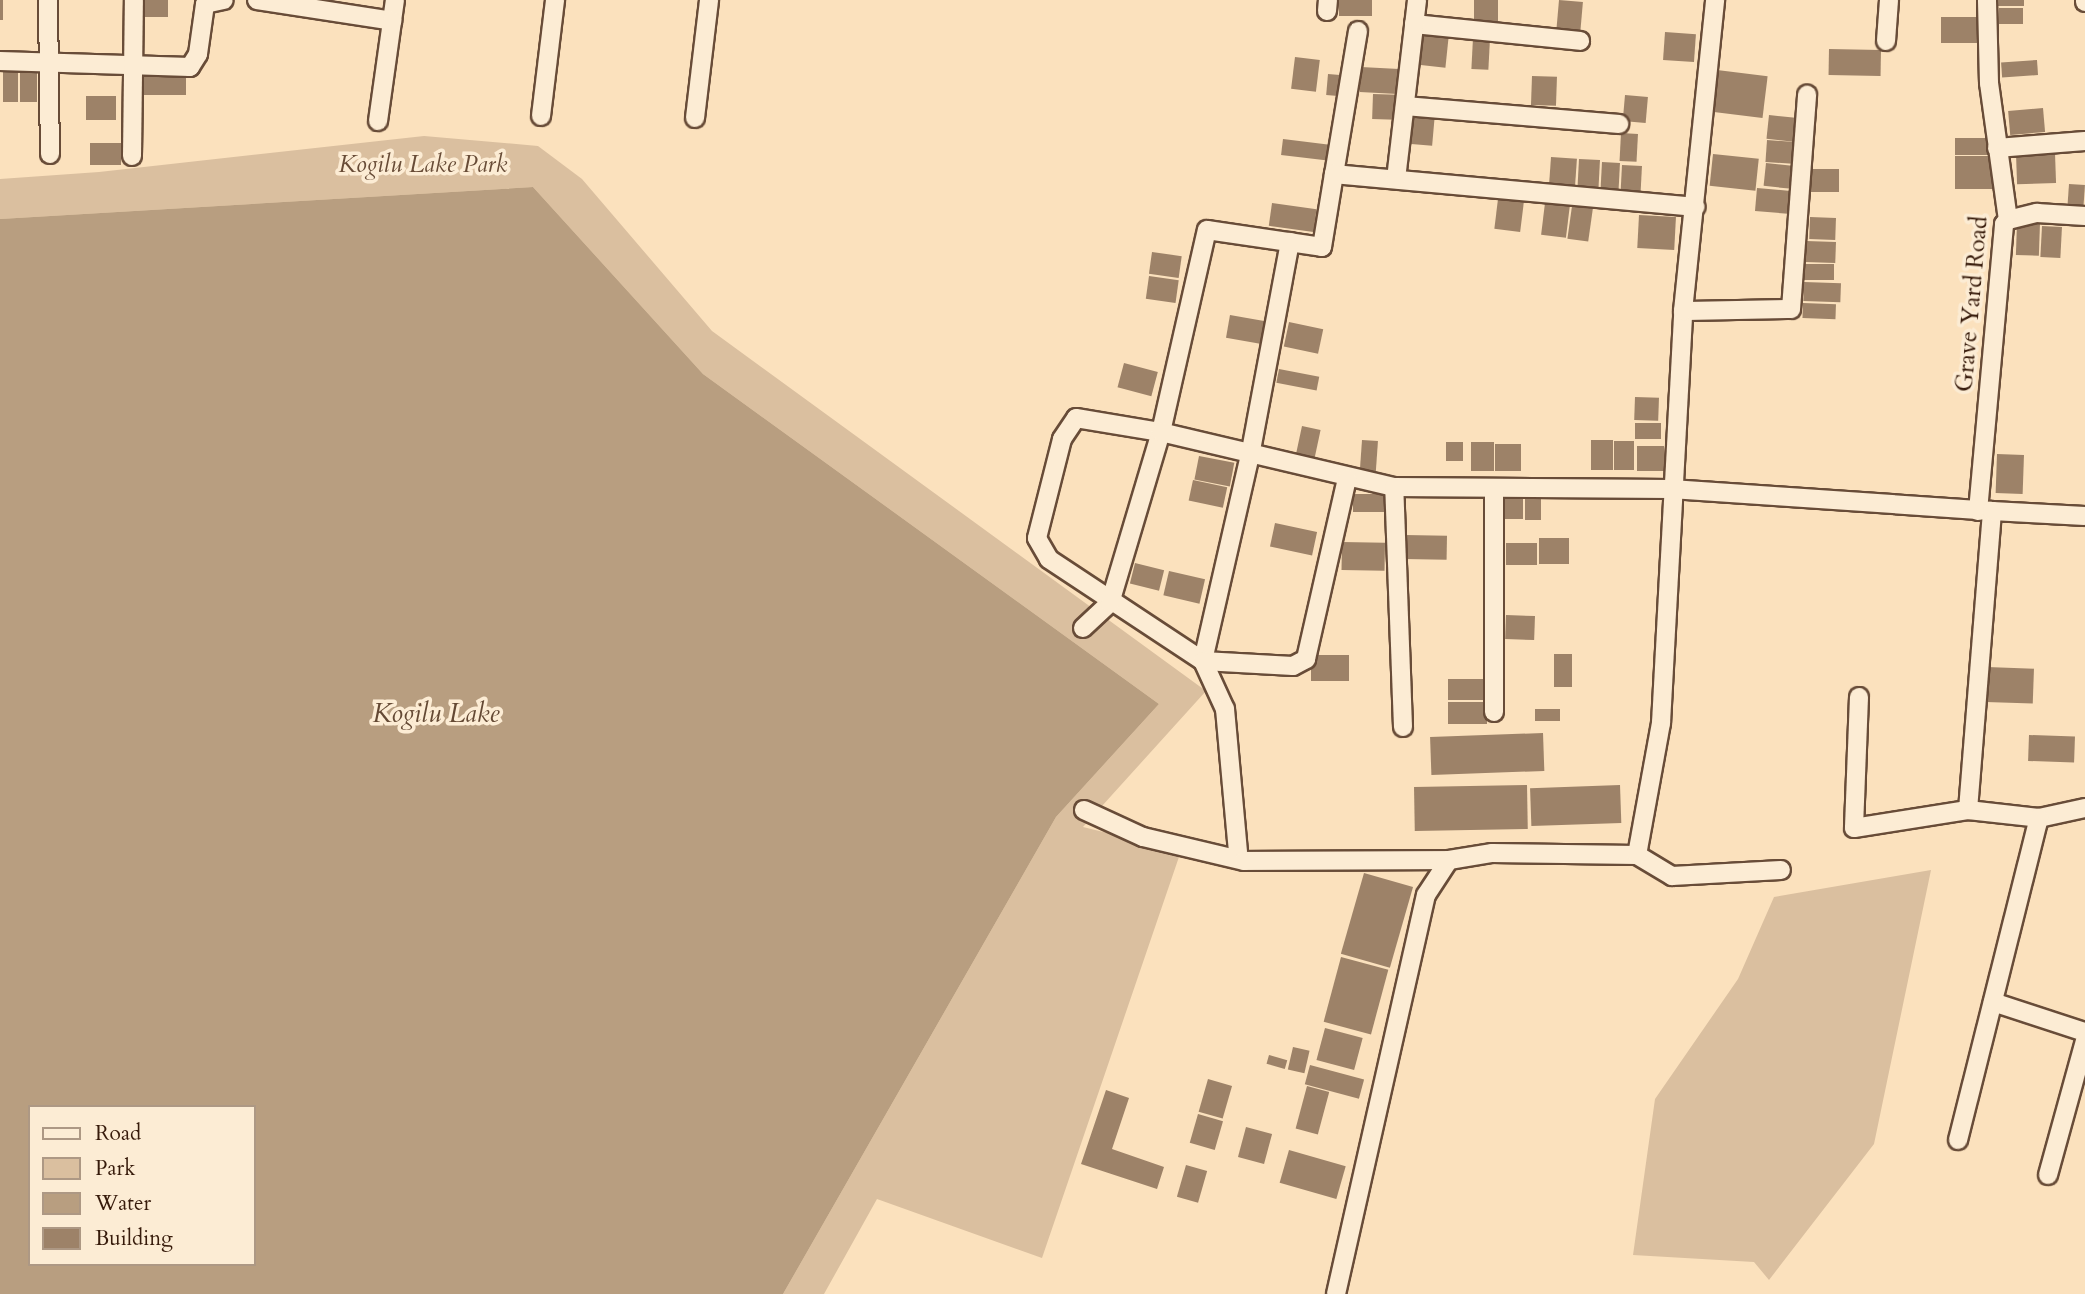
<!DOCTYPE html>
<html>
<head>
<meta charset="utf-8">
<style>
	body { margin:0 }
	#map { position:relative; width:2085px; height:1294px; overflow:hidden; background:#fbe1bd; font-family:Cardo,serif }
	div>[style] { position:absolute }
	.green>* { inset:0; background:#dabf9f }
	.water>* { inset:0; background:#b89e80 }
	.building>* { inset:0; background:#9d8268; transform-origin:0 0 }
	.roads { filter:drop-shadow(2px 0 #684c38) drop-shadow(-2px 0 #684c38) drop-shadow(0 2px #684c38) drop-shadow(0 -2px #684c38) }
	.minor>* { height:18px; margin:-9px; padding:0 9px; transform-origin:9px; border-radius:9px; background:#fcecd4 }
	span { translate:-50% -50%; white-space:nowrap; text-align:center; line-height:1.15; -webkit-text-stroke:7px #fcecd4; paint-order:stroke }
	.park-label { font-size:24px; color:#684c37; font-style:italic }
	.street-label { font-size:24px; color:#371b0b }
	.water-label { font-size:26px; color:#644934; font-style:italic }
	.legend { position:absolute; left:28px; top:1105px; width:228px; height:161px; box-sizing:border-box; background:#fcecd4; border:2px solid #ad9884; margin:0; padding:9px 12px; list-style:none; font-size:21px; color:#371b0b }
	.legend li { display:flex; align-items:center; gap:14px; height:35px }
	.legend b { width:35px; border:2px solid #ad9884 }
</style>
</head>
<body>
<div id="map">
	<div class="green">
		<i style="clip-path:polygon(424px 136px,538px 146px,582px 179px,712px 331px,1206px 691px,1083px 827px,1181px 851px,1042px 1258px,877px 1199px,824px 1294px,783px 1294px,1056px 817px,1159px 704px,703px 374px,533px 187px,0 219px,0 179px,99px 172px)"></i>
		<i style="clip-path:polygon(1931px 870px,1874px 1144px,1769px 1280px,1754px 1262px,1633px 1255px,1655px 1099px,1738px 979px,1774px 897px)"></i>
	</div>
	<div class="water">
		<i style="clip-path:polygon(evenodd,533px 187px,703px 374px,1159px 704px,1056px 817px,783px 1294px,0 1294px,0 219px,533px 187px,30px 1107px,254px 1107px,254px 1264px,30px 1264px,30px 1107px)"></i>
	</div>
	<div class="building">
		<i style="left:0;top:0;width:3px;height:20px"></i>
		<i style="left:142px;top:0;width:26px;height:17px"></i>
		<i style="left:1339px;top:0;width:33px;height:16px"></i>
		<i style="left:1474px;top:0;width:24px;height:21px"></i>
		<i style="left:1559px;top:0;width:24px;height:32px;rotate:5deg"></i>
		<i style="left:1993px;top:0;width:31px;height:6px"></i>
		<i style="left:1999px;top:8px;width:24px;height:16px"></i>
		<i style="left:1941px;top:17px;width:39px;height:26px"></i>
		<i style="left:1422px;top:32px;width:27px;height:33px;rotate:6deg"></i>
		<i style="left:1665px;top:32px;width:31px;height:28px;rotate:4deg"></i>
		<i style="left:1473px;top:38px;width:17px;height:31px;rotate:3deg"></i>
		<i style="left:1829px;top:49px;width:52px;height:26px;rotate:1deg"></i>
		<i style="left:1295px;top:57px;width:25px;height:32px;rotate:7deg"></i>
		<i style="left:2037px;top:60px;width:15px;height:36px;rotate:86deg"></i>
		<i style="left:1361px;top:67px;width:38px;height:25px;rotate:3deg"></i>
		<i style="left:18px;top:69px;width:33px;height:15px;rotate:90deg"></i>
		<i style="left:20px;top:70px;width:17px;height:32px"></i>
		<i style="left:1717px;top:70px;width:51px;height:42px;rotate:7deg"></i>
		<i style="left:141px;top:71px;width:45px;height:24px"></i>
		<i style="left:1328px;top:74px;width:12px;height:21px;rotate:5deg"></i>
		<i style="left:1532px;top:76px;width:25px;height:29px;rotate:2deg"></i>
		<i style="left:1373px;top:94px;width:24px;height:25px;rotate:2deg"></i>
		<i style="left:1625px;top:95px;width:23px;height:26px;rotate:5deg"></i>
		<i style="left:116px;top:96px;width:24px;height:30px;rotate:90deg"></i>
		<i style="left:2043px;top:108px;width:24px;height:35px;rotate:85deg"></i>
		<i style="left:1414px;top:112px;width:21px;height:32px;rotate:5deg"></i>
		<i style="left:1769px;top:115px;width:29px;height:24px;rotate:6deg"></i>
		<i style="left:1621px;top:133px;width:17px;height:28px;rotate:3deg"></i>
		<i style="left:1955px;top:138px;width:33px;height:17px"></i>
		<i style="left:1283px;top:139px;width:47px;height:16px;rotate:7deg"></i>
		<i style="left:1767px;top:140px;width:31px;height:22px;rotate:4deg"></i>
		<i style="left:90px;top:143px;width:31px;height:22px"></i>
		<i style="left:2055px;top:153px;width:30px;height:39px;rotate:88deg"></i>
		<i style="left:1713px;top:154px;width:46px;height:32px;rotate:6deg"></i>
		<i style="left:1955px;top:156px;width:40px;height:33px"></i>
		<i style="left:1551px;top:157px;width:26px;height:28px;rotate:4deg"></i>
		<i style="left:1579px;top:159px;width:21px;height:29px;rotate:3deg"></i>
		<i style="left:1602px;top:162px;width:18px;height:29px;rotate:3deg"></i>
		<i style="left:1766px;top:163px;width:31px;height:23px;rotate:6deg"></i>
		<i style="left:1622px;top:165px;width:20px;height:28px;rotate:3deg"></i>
		<i style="left:1811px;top:169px;width:28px;height:23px"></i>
		<i style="left:2069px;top:184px;width:16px;height:24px;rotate:4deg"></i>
		<i style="left:1757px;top:188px;width:36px;height:23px;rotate:5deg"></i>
		<i style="left:1498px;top:199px;width:26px;height:30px;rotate:7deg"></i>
		<i style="left:1272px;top:203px;width:45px;height:23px;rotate:8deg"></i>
		<i style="left:1545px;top:203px;width:25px;height:32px;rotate:7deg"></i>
		<i style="left:1572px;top:206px;width:21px;height:33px;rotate:8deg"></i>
		<i style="left:1639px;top:215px;width:37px;height:33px;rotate:3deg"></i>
		<i style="left:1810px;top:217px;width:26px;height:22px;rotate:2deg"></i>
		<i style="left:2017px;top:223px;width:23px;height:32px;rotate:2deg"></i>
		<i style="left:2042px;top:226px;width:20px;height:31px;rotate:3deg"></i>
		<i style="left:1806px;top:241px;width:30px;height:21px;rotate:2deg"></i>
		<i style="left:1152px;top:252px;width:30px;height:22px;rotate:8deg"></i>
		<i style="left:1804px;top:264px;width:30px;height:16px"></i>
		<i style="left:1149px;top:276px;width:30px;height:23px;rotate:8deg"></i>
		<i style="left:1804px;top:282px;width:37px;height:19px;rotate:2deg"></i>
		<i style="left:1803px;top:303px;width:33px;height:15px;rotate:2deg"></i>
		<i style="left:1230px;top:315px;width:36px;height:23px;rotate:10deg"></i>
		<i style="left:1289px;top:322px;width:35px;height:25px;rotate:12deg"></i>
		<i style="left:1124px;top:363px;width:35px;height:25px;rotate:15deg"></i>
		<i style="left:1279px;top:369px;width:41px;height:14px;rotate:11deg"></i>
		<i style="left:1635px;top:397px;width:24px;height:23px;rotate:2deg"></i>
		<i style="left:1635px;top:423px;width:26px;height:16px"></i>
		<i style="left:1302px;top:426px;width:19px;height:30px;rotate:12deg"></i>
		<i style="left:1362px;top:440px;width:16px;height:31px;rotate:4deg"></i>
		<i style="left:1591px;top:440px;width:22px;height:30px"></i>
		<i style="left:1614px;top:441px;width:20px;height:29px"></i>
		<i style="left:1446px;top:442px;width:17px;height:19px"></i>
		<i style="left:1471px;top:442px;width:23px;height:29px"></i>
		<i style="left:1495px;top:444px;width:26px;height:27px"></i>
		<i style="left:1637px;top:446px;width:27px;height:25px"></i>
		<i style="left:1997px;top:454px;width:27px;height:39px;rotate:2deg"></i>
		<i style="left:1199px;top:456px;width:36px;height:24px;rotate:11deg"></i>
		<i style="left:1193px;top:480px;width:35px;height:21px;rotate:12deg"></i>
		<i style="left:1353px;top:494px;width:32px;height:18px"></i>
		<i style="left:1502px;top:494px;width:21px;height:25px"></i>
		<i style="left:1525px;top:494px;width:16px;height:26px"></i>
		<i style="left:1275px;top:523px;width:43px;height:24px;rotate:12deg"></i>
		<i style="left:1405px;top:535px;width:42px;height:24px;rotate:1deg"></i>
		<i style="left:1539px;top:538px;width:30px;height:26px"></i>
		<i style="left:1342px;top:542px;width:43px;height:28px;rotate:1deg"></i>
		<i style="left:1506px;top:543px;width:31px;height:22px"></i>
		<i style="left:1135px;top:563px;width:30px;height:21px;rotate:14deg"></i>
		<i style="left:1169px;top:571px;width:37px;height:25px;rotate:13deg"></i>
		<i style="left:1506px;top:615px;width:29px;height:24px;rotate:2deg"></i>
		<i style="left:1554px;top:654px;width:18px;height:33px"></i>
		<i style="left:1311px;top:655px;width:38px;height:26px"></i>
		<i style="left:1987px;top:667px;width:47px;height:35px;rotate:2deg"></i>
		<i style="left:1448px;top:679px;width:39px;height:21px"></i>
		<i style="left:1448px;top:702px;width:39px;height:22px"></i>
		<i style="left:1535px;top:709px;width:25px;height:12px"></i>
		<i style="left:1543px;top:733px;width:38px;height:113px;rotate:88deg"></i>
		<i style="left:2029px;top:735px;width:46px;height:26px;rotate:2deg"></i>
		<i style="left:1527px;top:785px;width:44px;height:113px;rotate:89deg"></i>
		<i style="left:1620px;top:785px;width:38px;height:90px;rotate:88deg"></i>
		<i style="left:1364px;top:873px;width:51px;height:84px;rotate:16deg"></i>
		<i style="left:1341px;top:957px;width:49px;height:67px;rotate:15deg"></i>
		<i style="left:1325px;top:1028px;width:39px;height:33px;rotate:15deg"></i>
		<i style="left:1293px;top:1047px;width:17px;height:23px;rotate:13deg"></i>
		<i style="left:1269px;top:1055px;width:19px;height:9px;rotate:16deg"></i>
		<i style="left:1310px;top:1065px;width:56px;height:20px;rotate:15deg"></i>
		<i style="left:1208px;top:1079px;width:25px;height:34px;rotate:16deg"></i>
		<i style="left:1307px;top:1086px;width:23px;height:44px;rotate:15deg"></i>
		<i style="clip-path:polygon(1106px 1090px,1129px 1098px,1112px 1149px,1164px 1167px,1157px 1189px,1081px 1164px)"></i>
		<i style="left:1198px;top:1114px;width:26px;height:30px;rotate:16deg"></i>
		<i style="left:1246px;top:1127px;width:27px;height:31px;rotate:15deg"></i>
		<i style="left:1289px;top:1150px;width:59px;height:34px;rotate:16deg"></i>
		<i style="left:1186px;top:1165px;width:22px;height:33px;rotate:16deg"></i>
	</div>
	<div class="roads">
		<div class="minor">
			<i style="left:48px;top:0;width:154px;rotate:89.3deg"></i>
			<i style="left:257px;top:0;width:137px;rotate:8.8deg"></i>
			<i style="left:392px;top:21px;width:21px;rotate:-82deg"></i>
			<i style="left:2085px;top:0;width:2px;rotate:90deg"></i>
			<i style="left:1327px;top:11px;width:11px;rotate:-85deg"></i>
			<i style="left:1414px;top:24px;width:167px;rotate:5.8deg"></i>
			<i style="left:1358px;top:31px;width:145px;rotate:99.5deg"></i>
			<i style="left:1334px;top:174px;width:363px;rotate:5.2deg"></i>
			<i style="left:1886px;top:41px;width:41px;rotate:-85.8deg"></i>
			<i style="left:0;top:61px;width:190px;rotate:1.8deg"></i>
			<i style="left:190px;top:67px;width:15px;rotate:-58deg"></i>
			<i style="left:198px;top:54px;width:50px;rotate:-82deg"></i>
			<i style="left:205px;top:4px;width:19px;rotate:-12deg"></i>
			<i style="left:1405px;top:106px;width:215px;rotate:4.8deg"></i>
			<i style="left:541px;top:116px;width:117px;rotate:-83.1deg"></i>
			<i style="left:695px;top:118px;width:119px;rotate:-83.2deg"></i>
			<i style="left:378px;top:121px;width:101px;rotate:-82deg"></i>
			<i style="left:1997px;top:148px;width:88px;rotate:-4.5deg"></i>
			<i style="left:132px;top:156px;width:156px;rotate:-89.3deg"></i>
			<i style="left:1396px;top:179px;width:180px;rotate:-83.3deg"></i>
			<i style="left:2008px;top:220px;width:30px;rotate:-14deg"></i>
			<i style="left:2037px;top:213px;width:48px;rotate:3.6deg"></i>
			<i style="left:1290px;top:242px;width:217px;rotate:100.6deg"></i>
			<i style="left:1250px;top:455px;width:211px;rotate:102.9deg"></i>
			<i style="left:1203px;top:661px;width:185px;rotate:-146.5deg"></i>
			<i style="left:1049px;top:559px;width:24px;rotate:-120deg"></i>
			<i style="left:1037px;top:538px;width:102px;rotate:-75.8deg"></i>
			<i style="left:1062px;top:439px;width:25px;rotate:-56deg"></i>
			<i style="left:1076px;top:418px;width:86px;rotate:9.4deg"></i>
			<i style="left:1161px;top:432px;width:207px;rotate:-77.2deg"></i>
			<i style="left:1207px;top:230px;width:116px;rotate:8.4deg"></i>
			<i style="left:1322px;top:247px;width:74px;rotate:-80.7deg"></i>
			<i style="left:1683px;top:311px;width:108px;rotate:-1.1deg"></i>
			<i style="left:1791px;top:309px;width:215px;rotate:-85.7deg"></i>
			<i style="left:1494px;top:489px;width:223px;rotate:90deg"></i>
			<i style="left:1978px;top:511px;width:288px;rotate:-84.8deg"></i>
			<i style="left:2004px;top:224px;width:6px;rotate:-45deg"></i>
			<i style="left:2008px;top:220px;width:138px;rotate:-97.9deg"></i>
			<i style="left:1989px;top:83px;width:83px;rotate:-91.4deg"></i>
			<i style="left:1083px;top:628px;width:37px;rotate:-43deg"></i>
			<i style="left:1110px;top:603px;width:178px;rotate:-73.4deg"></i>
			<i style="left:1161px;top:432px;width:239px;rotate:13.3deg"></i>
			<i style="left:1203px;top:661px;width:90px;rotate:3.2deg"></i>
			<i style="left:1293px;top:666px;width:15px;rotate:-28deg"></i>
			<i style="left:1306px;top:659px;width:185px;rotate:-77.2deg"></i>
			<i style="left:1203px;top:661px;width:53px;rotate:65.4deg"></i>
			<i style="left:1225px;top:709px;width:144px;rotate:84.8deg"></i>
			<i style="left:1859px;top:697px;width:131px;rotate:92.2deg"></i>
			<i style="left:1854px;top:828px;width:115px;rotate:-9deg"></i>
			<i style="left:1968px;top:810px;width:71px;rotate:6.4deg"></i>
			<i style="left:2039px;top:818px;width:47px;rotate:-12.3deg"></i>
			<i style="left:1403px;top:727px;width:240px;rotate:-92.1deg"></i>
			<i style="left:1394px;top:487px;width:277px;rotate:0.4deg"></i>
			<i style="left:1671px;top:489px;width:322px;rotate:3.9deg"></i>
			<i style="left:1084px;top:810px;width:65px;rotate:24.6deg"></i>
			<i style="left:1143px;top:837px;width:104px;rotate:13.4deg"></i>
			<i style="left:1244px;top:861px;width:205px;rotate:-0.3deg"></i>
			<i style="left:1968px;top:810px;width:300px;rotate:-85.4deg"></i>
			<i style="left:1992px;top:511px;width:93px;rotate:3.1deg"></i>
			<i style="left:1637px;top:855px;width:41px;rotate:31deg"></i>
			<i style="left:1672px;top:876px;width:109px;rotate:-3.2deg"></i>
			<i style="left:1993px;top:1002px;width:97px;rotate:18.1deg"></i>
			<i style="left:1958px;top:1140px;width:332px;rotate:-75.9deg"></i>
			<i style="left:2048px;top:1175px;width:139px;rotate:-74.6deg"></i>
			<i style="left:1336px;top:1294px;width:409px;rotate:-77.3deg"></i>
			<i style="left:1426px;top:895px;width:42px;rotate:-56.7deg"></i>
			<i style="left:1449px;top:860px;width:44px;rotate:-9.2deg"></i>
			<i style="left:1492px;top:853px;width:145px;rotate:0.8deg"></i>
			<i style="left:1637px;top:855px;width:134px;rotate:-79.7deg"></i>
			<i style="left:1661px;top:723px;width:413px;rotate:-86.9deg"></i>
			<i style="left:1683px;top:311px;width:313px;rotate:-84.1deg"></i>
		</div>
	</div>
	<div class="park-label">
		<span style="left:423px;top:165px">Kogilu Lake Park</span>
	</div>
	<div class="street-label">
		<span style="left:1972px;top:304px;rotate:-85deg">Grave Yard Road</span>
	</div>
	<div class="water-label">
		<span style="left:436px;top:714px">Kogilu Lake</span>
	</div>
	<ul class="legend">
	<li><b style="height:9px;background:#fcecd4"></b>Road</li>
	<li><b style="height:19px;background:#dabf9f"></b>Park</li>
	<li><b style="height:19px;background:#b89e80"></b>Water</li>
	<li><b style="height:19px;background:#9d8268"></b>Building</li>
	</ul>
</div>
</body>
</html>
